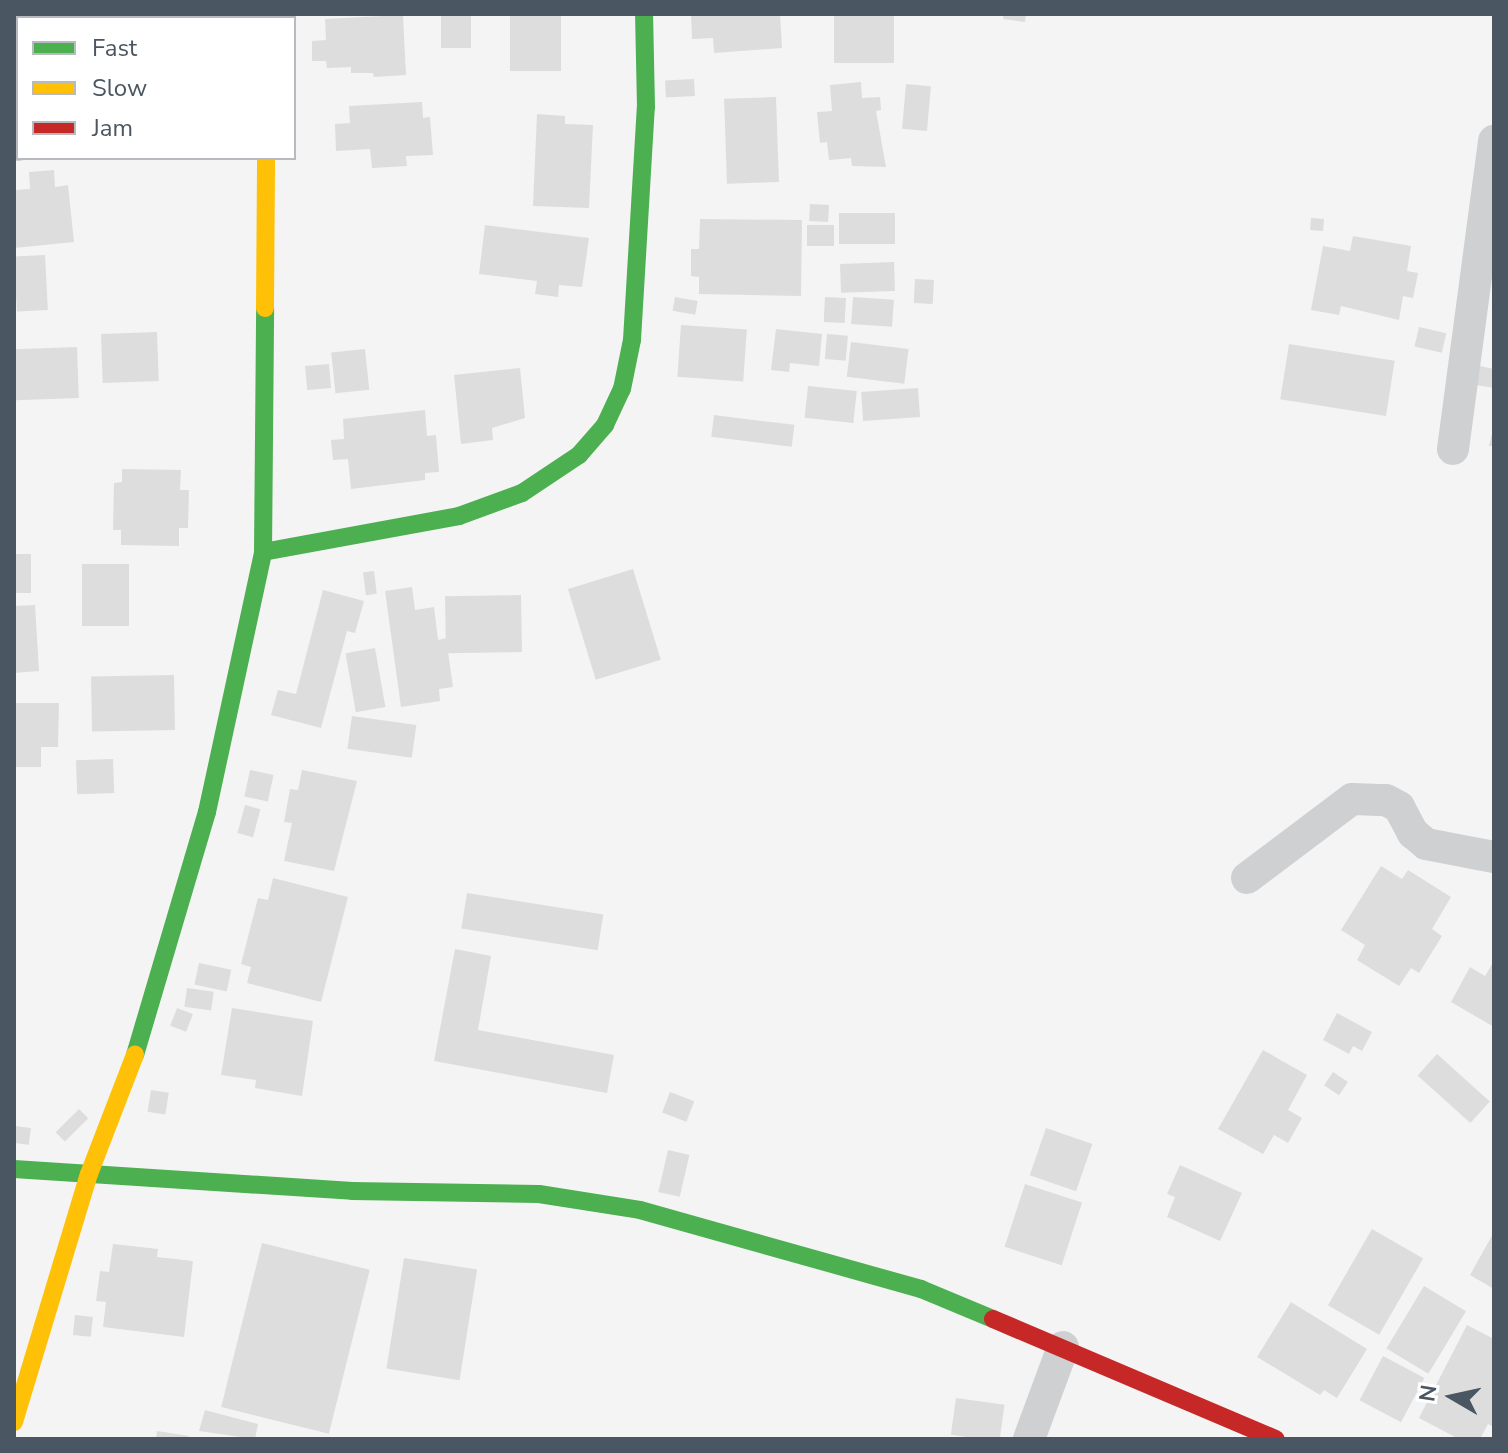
<!DOCTYPE html>
<html>
<head>
<meta charset="utf-8">
<style>
	body { margin:0 }
	#map { position:relative; width:1508px; height:1453px; overflow:hidden; background:#f4f4f4; font-family:"Nunito Sans",sans-serif }
	div>[style] { position:absolute }
	.building>* { inset:0; background:#ddddde; transform-origin:0 0 }
	.street>* { height:32px; margin:-16px; padding:0 16px; transform-origin:16px; border-radius:16px; background:#ced0d2 }
	.fast>* { height:18px; margin:-9px; padding:0 9px; transform-origin:9px; border-radius:9px; background:#4caf50 }
	.slow>* { height:18px; margin:-9px; padding:0 9px; transform-origin:9px; border-radius:9px; background:#ffc107 }
	.jam>* { height:18px; margin:-9px; padding:0 9px; transform-origin:9px; border-radius:9px; background:#c62828 }
	span { translate:-50% -50%; white-space:nowrap; text-align:center; line-height:1.15; -webkit-text-stroke:7px #fff; paint-order:stroke }
	.frame { position:absolute; inset:0; border:16px solid #4a5661; pointer-events:none }
	.legend { position:absolute; left:16px; top:16px; width:280px; height:144px; box-sizing:border-box; background:#fff; border:2px solid #b7bbc0; margin:0; padding:10px 14px; list-style:none; font-size:24px; color:#4a5661 }
	.legend li { display:flex; align-items:center; gap:16px; height:40px }
	.legend b { width:40px; border:2px solid #b7bbc0 }
	.north { position:absolute; left:1412px; top:1357px; width:80px; height:80px; -webkit-text-stroke:6px #fff; paint-order:stroke; rotate:279deg; font-size:22px; font-weight:700; line-height:32px; text-align:center; color:#4a5661 }
	.north::after { content:''; display:block; margin:auto; width:28px; height:36px; background:#4a5661; clip-path:polygon(50% 0,100% 100%,50% 72%,0 100%) }
</style>
</head>
<body>
<div id="map">
	<div class="building">
		<i style="left:49px;top:14px;width:89px;height:4px"></i>
		<i style="left:441px;top:14px;width:30px;height:34px"></i>
		<i style="left:510px;top:14px;width:51px;height:57px"></i>
		<i style="clip-path:polygon(691px 14px,780px 14px,782px 48px,714px 53px,713px 38px,692px 39px)"></i>
		<i style="left:834px;top:14px;width:60px;height:49px"></i>
		<i style="clip-path:polygon(1004px 14px,1026px 14px,1025px 22px,1003px 19px)"></i>
		<i style="clip-path:polygon(403px 15px,406px 75px,374px 77px,373px 73px,351px 73px,351px 67px,327px 68px,326px 61px,312px 61px,312px 41px,326px 40px,325px 19px)"></i>
		<i style="left:694px;top:79px;width:17px;height:29px;rotate:87deg"></i>
		<i style="clip-path:polygon(861px 82px,862px 98px,880px 97px,881px 110px,876px 111px,886px 167px,852px 166px,851px 158px,829px 160px,827px 142px,820px 143px,817px 112px,832px 111px,830px 85px)"></i>
		<i style="left:906px;top:84px;width:25px;height:45px;rotate:5deg"></i>
		<i style="left:776px;top:97px;width:85px;height:52px;rotate:88deg"></i>
		<i style="clip-path:polygon(422px 102px,423px 118px,430px 117px,433px 155px,406px 156px,407px 166px,372px 168px,370px 149px,336px 151px,335px 124px,350px 123px,349px 106px)"></i>
		<i style="clip-path:polygon(537px 114px,565px 116px,565px 124px,593px 125px,589px 208px,533px 206px)"></i>
		<i style="clip-path:polygon(54px 170px,55px 187px,68px 185px,74px 242px,14px 248px,14px 190px,30px 189px,29px 172px)"></i>
		<i style="left:810px;top:204px;width:19px;height:17px;rotate:3deg"></i>
		<i style="left:895px;top:213px;width:31px;height:56px;rotate:90deg"></i>
		<i style="left:1311px;top:218px;width:13px;height:12px;rotate:4deg"></i>
		<i style="clip-path:polygon(700px 219px,802px 220px,801px 296px,699px 294px,699px 277px,691px 276px,691px 249px,699px 249px)"></i>
		<i style="clip-path:polygon(485px 225px,589px 238px,582px 287px,559px 285px,558px 297px,535px 294px,537px 281px,479px 274px)"></i>
		<i style="left:807px;top:225px;width:27px;height:21px"></i>
		<i style="clip-path:polygon(1353px 236px,1411px 246px,1407px 271px,1418px 273px,1413px 298px,1403px 296px,1399px 320px,1341px 306px,1339px 315px,1311px 310px,1323px 246px,1350px 251px)"></i>
		<i style="left:45px;top:255px;width:55px;height:31px;rotate:87deg"></i>
		<i style="left:894px;top:262px;width:29px;height:54px;rotate:88deg"></i>
		<i style="left:915px;top:279px;width:19px;height:24px;rotate:3deg"></i>
		<i style="left:675px;top:297px;width:23px;height:14px;rotate:10deg"></i>
		<i style="left:825px;top:297px;width:21px;height:25px;rotate:3deg"></i>
		<i style="left:853px;top:297px;width:41px;height:27px;rotate:4deg"></i>
		<i style="left:681px;top:325px;width:66px;height:52px;rotate:4deg"></i>
		<i style="left:1419px;top:327px;width:28px;height:20px;rotate:13deg"></i>
		<i style="clip-path:polygon(776px 329px,822px 334px,819px 366px,790px 363px,789px 372px,771px 370px)"></i>
		<i style="left:157px;top:332px;width:49px;height:56px;rotate:88deg"></i>
		<i style="left:827px;top:334px;width:21px;height:25px;rotate:5deg"></i>
		<i style="left:851px;top:342px;width:58px;height:35px;rotate:7deg"></i>
		<i style="left:1289px;top:344px;width:107px;height:56px;rotate:9deg"></i>
		<i style="left:77px;top:347px;width:51px;height:63px;rotate:88deg"></i>
		<i style="left:365px;top:349px;width:41px;height:34px;rotate:84deg"></i>
		<i style="left:329px;top:364px;width:24px;height:24px;rotate:85deg"></i>
		<i style="clip-path:polygon(1480px 366px,1494px 369px,1494px 388px,1476px 385px)"></i>
		<i style="clip-path:polygon(520px 368px,525px 418px,492px 428px,493px 440px,461px 444px,454px 375px)"></i>
		<i style="left:808px;top:386px;width:49px;height:32px;rotate:6deg"></i>
		<i style="left:918px;top:388px;width:29px;height:57px;rotate:86deg"></i>
		<i style="clip-path:polygon(425px 410px,427px 436px,436px 435px,439px 472px,425px 473px,425px 480px,351px 489px,348px 459px,333px 460px,331px 440px,344px 439px,343px 419px)"></i>
		<i style="left:714px;top:415px;width:81px;height:22px;rotate:7deg"></i>
		<i style="clip-path:polygon(1494px 425px,1494px 446px,1489px 446px)"></i>
		<i style="clip-path:polygon(122px 469px,181px 470px,180px 490px,189px 490px,188px 528px,179px 528px,179px 546px,121px 545px,121px 530px,113px 530px,114px 483px,122px 482px)"></i>
		<i style="left:14px;top:554px;width:17px;height:39px"></i>
		<i style="left:82px;top:564px;width:47px;height:62px"></i>
		<i style="left:633px;top:569px;width:95px;height:68px;rotate:73deg"></i>
		<i style="left:374px;top:571px;width:23px;height:11px;rotate:83deg"></i>
		<i style="clip-path:polygon(412px 587px,415px 610px,434px 607px,438px 640px,446px 638px,453px 687px,439px 689px,440px 701px,401px 707px,385px 591px)"></i>
		<i style="clip-path:polygon(323px 590px,364px 601px,355px 633px,347px 631px,321px 728px,271px 715px,278px 690px,296px 694px)"></i>
		<i style="left:521px;top:595px;width:57px;height:76px;rotate:89deg"></i>
		<i style="clip-path:polygon(35px 605px,39px 671px,14px 673px,14px 606px)"></i>
		<i style="left:375px;top:648px;width:60px;height:30px;rotate:80deg"></i>
		<i style="left:174px;top:675px;width:55px;height:83px;rotate:89deg"></i>
		<i style="clip-path:polygon(14px 703px,59px 703px,58px 747px,41px 747px,41px 767px,14px 767px)"></i>
		<i style="left:352px;top:716px;width:65px;height:33px;rotate:8deg"></i>
		<i style="left:113px;top:759px;width:34px;height:37px;rotate:88deg"></i>
		<i style="left:250px;top:770px;width:24px;height:27px;rotate:12deg"></i>
		<i style="clip-path:polygon(302px 770px,357px 781px,334px 871px,284px 861px,292px 823px,284px 822px,290px 789px,298px 790px)"></i>
		<i style="left:245px;top:805px;width:16px;height:29px;rotate:15deg"></i>
		<i style="clip-path:polygon(1381px 866px,1402px 879px,1408px 870px,1451px 897px,1432px 929px,1442px 936px,1419px 973px,1411px 968px,1399px 986px,1357px 960px,1365px 945px,1341px 930px)"></i>
		<i style="clip-path:polygon(273px 878px,348px 897px,321px 1002px,247px 983px,251px 967px,241px 964px,258px 898px,268px 900px)"></i>
		<i style="left:467px;top:893px;width:138px;height:36px;rotate:9deg"></i>
		<i style="clip-path:polygon(455px 949px,491px 956px,478px 1030px,614px 1055px,607px 1093px,434px 1061px)"></i>
		<i style="clip-path:polygon(1494px 961px,1494px 1027px,1451px 1002px,1470px 967px,1485px 976px)"></i>
		<i style="left:199px;top:963px;width:33px;height:22px;rotate:12deg"></i>
		<i style="left:187px;top:988px;width:27px;height:19px;rotate:8deg"></i>
		<i style="left:177px;top:1008px;width:17px;height:19px;rotate:21deg"></i>
		<i style="clip-path:polygon(232px 1008px,313px 1021px,302px 1096px,255px 1088px,256px 1080px,221px 1075px)"></i>
		<i style="clip-path:polygon(1337px 1013px,1372px 1032px,1362px 1051px,1353px 1046px,1349px 1054px,1323px 1040px)"></i>
		<i style="clip-path:polygon(1263px 1050px,1307px 1075px,1288px 1110px,1302px 1118px,1288px 1143px,1274px 1135px,1263px 1154px,1218px 1129px)"></i>
		<i style="left:1437px;top:1054px;width:71px;height:29px;rotate:42deg"></i>
		<i style="left:1333px;top:1072px;width:18px;height:16px;rotate:34deg"></i>
		<i style="left:151px;top:1090px;width:18px;height:22px;rotate:9deg"></i>
		<i style="left:670px;top:1092px;width:26px;height:22px;rotate:21deg"></i>
		<i style="left:79px;top:1109px;width:13px;height:33px;rotate:45deg"></i>
		<i style="left:15px;top:1126px;width:16px;height:17px;rotate:7deg"></i>
		<i style="left:1046px;top:1128px;width:49px;height:50px;rotate:19deg"></i>
		<i style="left:668px;top:1150px;width:22px;height:43px;rotate:13deg"></i>
		<i style="clip-path:polygon(1180px 1165px,1242px 1193px,1220px 1241px,1167px 1217px,1175px 1197px,1167px 1194px)"></i>
		<i style="left:1025px;top:1184px;width:60px;height:66px;rotate:18deg"></i>
		<i style="left:1372px;top:1229px;width:59px;height:88px;rotate:30deg"></i>
		<i style="clip-path:polygon(1494px 1232px,1494px 1289px,1470px 1275px)"></i>
		<i style="left:262px;top:1243px;width:111px;height:169px;rotate:14deg"></i>
		<i style="clip-path:polygon(113px 1244px,158px 1249px,157px 1257px,193px 1261px,184px 1337px,103px 1327px,106px 1302px,96px 1301px,100px 1271px,109px 1272px)"></i>
		<i style="left:404px;top:1258px;width:74px;height:112px;rotate:9deg"></i>
		<i style="left:1424px;top:1286px;width:49px;height:73px;rotate:31deg"></i>
		<i style="clip-path:polygon(1291px 1302px,1367px 1349px,1337px 1398px,1324px 1390px,1320px 1395px,1257px 1357px)"></i>
		<i style="left:75px;top:1315px;width:18px;height:20px;rotate:6deg"></i>
		<i style="clip-path:polygon(1467px 1325px,1494px 1339px,1494px 1427px,1488px 1424px,1480px 1439px,1459px 1439px,1419px 1418px)"></i>
		<i style="left:1383px;top:1356px;width:47px;height:50px;rotate:28deg"></i>
		<i style="left:956px;top:1398px;width:49px;height:37px;rotate:8deg"></i>
		<i style="clip-path:polygon(205px 1410px,258px 1424px,255px 1439px,199px 1431px)"></i>
		<i style="clip-path:polygon(157px 1431px,189px 1436px,188px 1439px,156px 1439px)"></i>
	</div>
	<div class="street">
		<i style="left:14px;top:145px;width:4px"></i>
		<i style="left:1453px;top:449px;width:311px;rotate:-82.4deg"></i>
		<i style="left:1247px;top:878px;width:131px;rotate:-37deg"></i>
		<i style="left:1352px;top:799px;width:34px;rotate:2deg"></i>
		<i style="left:1386px;top:800px;width:15px;rotate:28deg"></i>
		<i style="left:1399px;top:807px;width:30px;rotate:62deg"></i>
		<i style="left:1413px;top:833px;width:17px;rotate:40deg"></i>
		<i style="left:1426px;top:844px;width:69px;rotate:10.8deg"></i>
		<i style="left:1029px;top:1439px;width:98px;rotate:-69.7deg"></i>
	</div>
	<div class="fast">
		<i style="left:263px;top:552px;width:199px;rotate:-10.4deg"></i>
		<i style="left:459px;top:516px;width:67px;rotate:-20.1deg"></i>
		<i style="left:522px;top:493px;width:69px;rotate:-33.7deg"></i>
		<i style="left:579px;top:455px;width:40px;rotate:-49deg"></i>
		<i style="left:605px;top:425px;width:40px;rotate:-65deg"></i>
		<i style="left:622px;top:389px;width:50px;rotate:-78.5deg"></i>
		<i style="left:632px;top:340px;width:233px;rotate:-86.6deg"></i>
		<i style="left:646px;top:107px;width:93px;rotate:-91.2deg"></i>
		<i style="left:135px;top:1055px;width:253px;rotate:-73.5deg"></i>
		<i style="left:207px;top:812px;width:266px;rotate:-77.8deg"></i>
		<i style="left:263px;top:552px;width:244px;rotate:-89.5deg"></i>
		<i style="left:14px;top:1169px;width:339px;rotate:3.7deg"></i>
		<i style="left:352px;top:1191px;width:187px;rotate:0.9deg"></i>
		<i style="left:539px;top:1194px;width:102px;rotate:9deg"></i>
		<i style="left:640px;top:1210px;width:292px;rotate:15.7deg"></i>
		<i style="left:921px;top:1289px;width:78px;rotate:22.6deg"></i>
	</div>
	<div class="slow">
		<i style="left:265px;top:308px;width:150px;rotate:-89.6deg"></i>
		<i style="left:14px;top:1422px;width:259px;rotate:-73.2deg"></i>
		<i style="left:89px;top:1174px;width:128px;rotate:-68.9deg"></i>
	</div>
	<div class="jam">
		<i style="left:261px;top:14px;width:4px;rotate:90deg"></i>
		<i style="left:993px;top:1319px;width:307px;rotate:23deg"></i>
	</div>
	<div class="frame"></div>
	<ul class="legend">
	<li><b style="height:10px;background:#4caf50"></b>Fast</li>
	<li><b style="height:10px;background:#ffc107"></b>Slow</li>
	<li><b style="height:10px;background:#c62828"></b>Jam</li>
	</ul>
	<div class="north">N</div>
</div>
</body>
</html>
